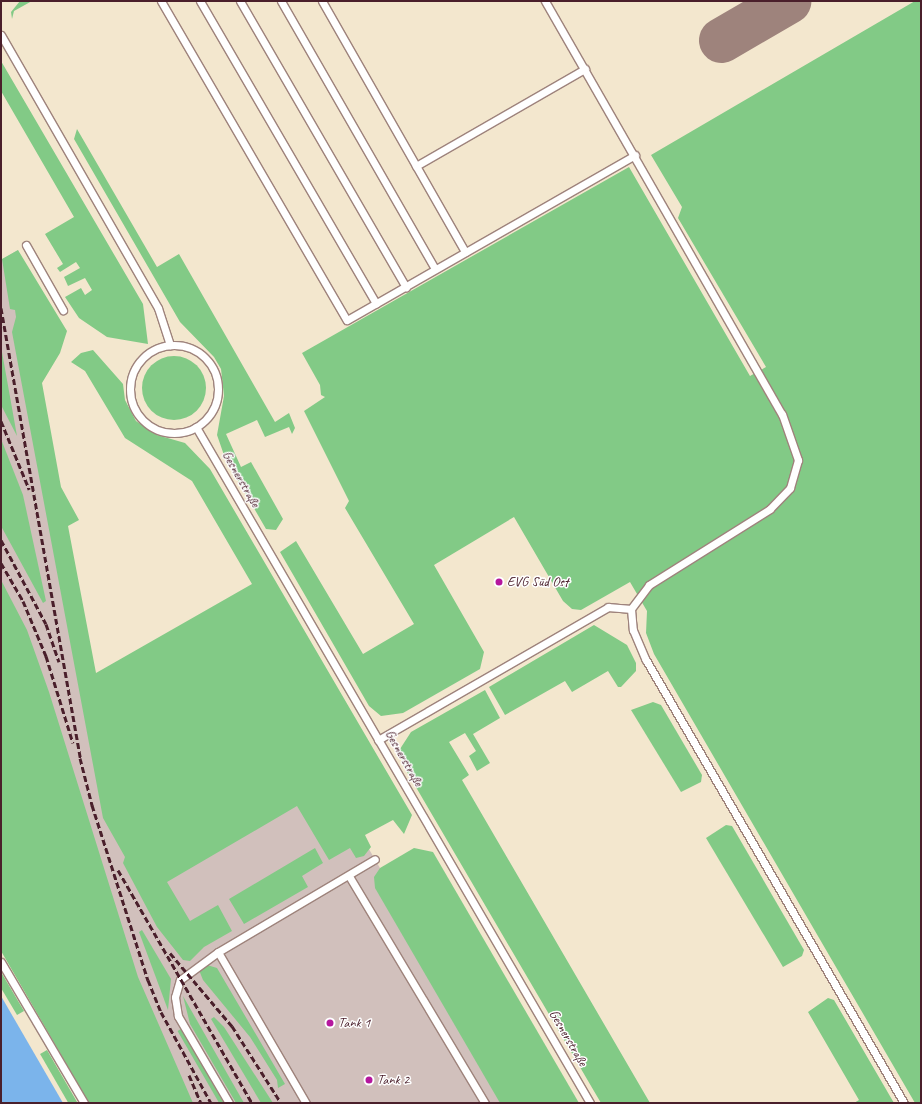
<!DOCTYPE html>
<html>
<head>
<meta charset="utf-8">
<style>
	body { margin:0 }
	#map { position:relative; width:922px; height:1104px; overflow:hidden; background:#f3e7ce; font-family:Caveat,sans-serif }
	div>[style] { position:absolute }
	.industrial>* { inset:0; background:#d1c0bc }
	.green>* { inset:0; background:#82ca86; transform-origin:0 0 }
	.round { border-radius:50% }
	.water>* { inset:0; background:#7bb4eb }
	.taxiway>* { height:45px; margin:-22.5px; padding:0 22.5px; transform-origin:22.5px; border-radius:22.5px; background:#9e837c }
	.roads { filter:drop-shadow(1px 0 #9e837c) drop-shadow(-1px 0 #9e837c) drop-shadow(0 1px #9e837c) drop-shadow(0 -1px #9e837c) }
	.service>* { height:7px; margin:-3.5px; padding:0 3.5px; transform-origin:3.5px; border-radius:3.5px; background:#fff }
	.service>.ring { margin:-3.5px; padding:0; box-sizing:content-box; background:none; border:7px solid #fff; border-radius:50% }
	.rail>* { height:3px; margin-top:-1.5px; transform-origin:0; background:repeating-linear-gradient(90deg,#4a1f2b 0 6px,transparent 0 9px) }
	.dots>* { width:11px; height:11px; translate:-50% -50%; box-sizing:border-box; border:2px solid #fff; border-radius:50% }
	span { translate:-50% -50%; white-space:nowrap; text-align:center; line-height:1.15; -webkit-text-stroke:3px #fff; paint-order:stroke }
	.street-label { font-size:14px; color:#4a1f2b }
	.poi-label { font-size:14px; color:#4a1f2b }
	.left { translate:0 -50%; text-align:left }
	.frame { position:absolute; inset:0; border:2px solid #4a1f2b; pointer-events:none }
</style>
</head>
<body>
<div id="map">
	<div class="industrial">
		<i style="clip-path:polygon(18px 250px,26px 332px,103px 771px,317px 760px,517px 1103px,176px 1103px,1px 615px,1px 260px)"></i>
	</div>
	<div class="green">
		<i style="clip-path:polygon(20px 1px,32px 1px,14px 11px,12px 19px,11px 12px)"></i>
		<i style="clip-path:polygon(915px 1px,921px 1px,921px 1103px,915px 1103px,654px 654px,646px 633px,647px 611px,630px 582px,581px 610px,572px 609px,563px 601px,514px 517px,434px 565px,484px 652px,480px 669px,403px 713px,381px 716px,369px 706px,280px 552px,296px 541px,363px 654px,414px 624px,345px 508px,349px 501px,304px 411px,325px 397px,321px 395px,320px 385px,302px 353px,629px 167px,750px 376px,766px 367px,678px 218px,682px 207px,651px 155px)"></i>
		<i style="clip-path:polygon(1px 61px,143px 304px,148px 344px,107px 337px,79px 318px,65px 297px,81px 288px,85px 295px,92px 290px,85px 278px,68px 286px,64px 277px,80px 268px,76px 262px,60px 272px,57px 268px,63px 264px,45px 234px,74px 217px,1px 91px)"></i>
		<i style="clip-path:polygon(77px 129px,157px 267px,179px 254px,275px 422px,289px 413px,295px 428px,292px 434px,289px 427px,265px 437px,257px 420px,226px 434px,241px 467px,251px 462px,283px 519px,276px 530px,266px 529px,225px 458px,217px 435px,224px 396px,221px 369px,214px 357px,180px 322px,74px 139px)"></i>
		<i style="clip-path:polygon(18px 250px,67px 331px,60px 353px,42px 383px,61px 487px,79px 520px,68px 526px,96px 673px,252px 584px,192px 481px,125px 438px,85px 371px,71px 362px,81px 353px,93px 350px,123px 384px,125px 400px,136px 421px,157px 435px,185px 443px,210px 469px,412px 815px,404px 834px,393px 820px,365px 835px,371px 847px,364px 856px,356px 858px,350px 848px,329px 860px,297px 806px,167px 882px,190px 921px,218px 905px,232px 931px,204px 947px,190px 961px,183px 960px,157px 927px,123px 863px,125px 857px,103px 818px,12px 332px,16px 317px,15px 310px,10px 309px,2px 259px)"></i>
		<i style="clip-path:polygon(1px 345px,2px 352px,17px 436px,1px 405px)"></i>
		<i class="round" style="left:142px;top:356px;width:64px;height:64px"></i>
		<i style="clip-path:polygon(1px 439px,23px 495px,46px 601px,43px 603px,1px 526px)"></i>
		<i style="clip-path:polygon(1px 580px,27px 630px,49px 692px,138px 977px,193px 1103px,89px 1103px,1px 951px)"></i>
		<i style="clip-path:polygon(594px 625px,627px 645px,636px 663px,636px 671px,621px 687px,618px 687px,608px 671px,572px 692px,565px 681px,505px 715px,489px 687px)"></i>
		<i style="clip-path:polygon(485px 690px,500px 718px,473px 734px,490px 763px,477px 771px,469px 756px,476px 751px,465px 733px,449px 742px,469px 775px,462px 780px,650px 1103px,601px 1103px,403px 765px,400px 749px,411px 732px)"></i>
		<i style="clip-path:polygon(653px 702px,661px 705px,702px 775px,701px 782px,681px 792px,631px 710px)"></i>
		<i style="clip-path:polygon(726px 825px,732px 826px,804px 950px,802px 956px,783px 967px,706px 838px)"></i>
		<i style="clip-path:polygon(315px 848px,323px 863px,302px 876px,308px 887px,244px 924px,229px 899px)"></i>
		<i style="clip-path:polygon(414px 848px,433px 852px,579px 1103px,500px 1103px,375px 888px,374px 877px,380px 868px)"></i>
		<i style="clip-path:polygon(142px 930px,171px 979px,168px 1010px,139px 932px)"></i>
		<i style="clip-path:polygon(207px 965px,217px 968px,285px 1084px,278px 1088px,277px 1080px,250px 1037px,203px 980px,199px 970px)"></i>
		<i style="clip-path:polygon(1px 972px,24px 1011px,17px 1015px,1px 988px)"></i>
		<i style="clip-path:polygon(183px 996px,244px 1103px,236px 1103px,190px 1024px)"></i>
		<i style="clip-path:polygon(828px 998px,834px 1000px,894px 1103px,854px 1103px,859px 1100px,808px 1012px)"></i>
		<i style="clip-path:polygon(214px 1017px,224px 1027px,273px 1103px,261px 1103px,211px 1019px)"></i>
		<i style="left:181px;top:1029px;width:85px;height:4px;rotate:60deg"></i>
		<i style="left:47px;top:1050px;width:61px;height:8px;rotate:60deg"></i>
	</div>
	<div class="water">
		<i style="clip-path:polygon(1px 996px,63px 1103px,1px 1103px)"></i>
	</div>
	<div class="taxiway">
		<i style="left:721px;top:40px;width:78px;rotate:-30.2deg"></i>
	</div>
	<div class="roads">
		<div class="service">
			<i style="left:161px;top:1px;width:369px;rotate:59.8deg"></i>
			<i style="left:347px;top:320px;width:332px;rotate:-29.8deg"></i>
			<i style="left:200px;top:1px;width:350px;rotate:59.8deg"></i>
			<i style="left:240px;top:1px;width:331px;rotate:59.9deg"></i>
			<i style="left:281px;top:1px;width:309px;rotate:60.1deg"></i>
			<i style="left:322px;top:1px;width:289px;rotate:60.3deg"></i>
			<i style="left:545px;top:1px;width:476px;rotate:60.2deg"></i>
			<i style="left:782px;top:414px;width:49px;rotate:70.8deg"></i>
			<i style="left:798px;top:460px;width:29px;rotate:106deg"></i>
			<i style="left:790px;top:488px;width:29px;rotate:134deg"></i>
			<i style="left:770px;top:509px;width:143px;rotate:147.9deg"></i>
			<i style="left:649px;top:585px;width:30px;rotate:127deg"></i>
			<i style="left:631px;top:609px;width:21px;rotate:85deg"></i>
			<i style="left:633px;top:630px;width:33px;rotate:67deg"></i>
			<i style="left:646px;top:660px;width:513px;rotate:59.78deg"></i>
			<i style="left:1px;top:35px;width:315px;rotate:60.1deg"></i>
			<i style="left:158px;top:308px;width:39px;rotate:72deg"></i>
			<i style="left:416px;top:166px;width:195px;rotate:-29.9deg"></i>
			<i style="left:26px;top:245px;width:75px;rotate:60.4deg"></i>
			<i class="ring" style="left:130px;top:345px;width:81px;height:81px"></i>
			<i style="left:196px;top:427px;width:782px;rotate:59.76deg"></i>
			<i style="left:378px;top:740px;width:266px;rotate:-30deg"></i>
			<i style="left:608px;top:607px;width:23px;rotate:5deg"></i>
			<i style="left:349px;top:876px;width:265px;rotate:59.1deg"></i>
			<i style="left:218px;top:952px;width:175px;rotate:59.8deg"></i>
			<i style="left:1px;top:962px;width:164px;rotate:59.5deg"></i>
			<i style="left:229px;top:1103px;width:101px;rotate:-120.4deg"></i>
			<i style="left:178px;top:1016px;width:19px;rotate:-99deg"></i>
			<i style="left:175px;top:997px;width:18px;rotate:-74deg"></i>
			<i style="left:180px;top:980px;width:47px;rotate:-36.4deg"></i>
			<i style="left:218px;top:952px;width:182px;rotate:-30.6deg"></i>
		</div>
	</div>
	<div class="rail">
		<i style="left:1px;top:308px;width:457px;rotate:80deg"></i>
		<i style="left:80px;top:758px;width:49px;rotate:75.7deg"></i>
		<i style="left:92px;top:805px;width:184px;rotate:72.3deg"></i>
		<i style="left:148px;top:980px;width:35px;rotate:68deg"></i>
		<i style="left:161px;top:1012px;width:104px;rotate:61.2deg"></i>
		<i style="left:1px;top:421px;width:74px;rotate:67.6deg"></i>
		<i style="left:1px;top:540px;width:95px;rotate:61.8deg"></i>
		<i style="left:46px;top:624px;width:40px;rotate:71.1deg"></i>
		<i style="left:1px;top:563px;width:44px;rotate:59.9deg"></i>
		<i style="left:23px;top:601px;width:60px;rotate:67.3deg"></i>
		<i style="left:46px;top:656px;width:91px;rotate:72.8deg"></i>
		<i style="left:118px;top:870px;width:269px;rotate:60.1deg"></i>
		<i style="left:170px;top:953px;width:96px;rotate:49.7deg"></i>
		<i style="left:232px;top:1026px;width:91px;rotate:57.5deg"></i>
		<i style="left:189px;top:1075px;width:30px;rotate:67deg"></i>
	</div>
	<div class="dots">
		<i style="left:499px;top:582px;background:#b5179e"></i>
		<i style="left:330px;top:1023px;background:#b5179e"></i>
		<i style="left:369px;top:1080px;background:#b5179e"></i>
	</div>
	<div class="street-label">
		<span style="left:241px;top:479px;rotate:60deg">Gesnerstraße</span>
		<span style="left:404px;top:758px;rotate:60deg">Gesnerstraße</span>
		<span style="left:568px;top:1038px;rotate:60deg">Gesnerstraße</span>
	</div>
	<div class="poi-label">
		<span class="left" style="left:507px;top:582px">EVG Süd Ost</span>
		<span class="left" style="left:338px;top:1023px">Tank 1</span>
		<span class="left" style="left:377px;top:1080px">Tank 2</span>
	</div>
	<div class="frame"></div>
</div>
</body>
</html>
